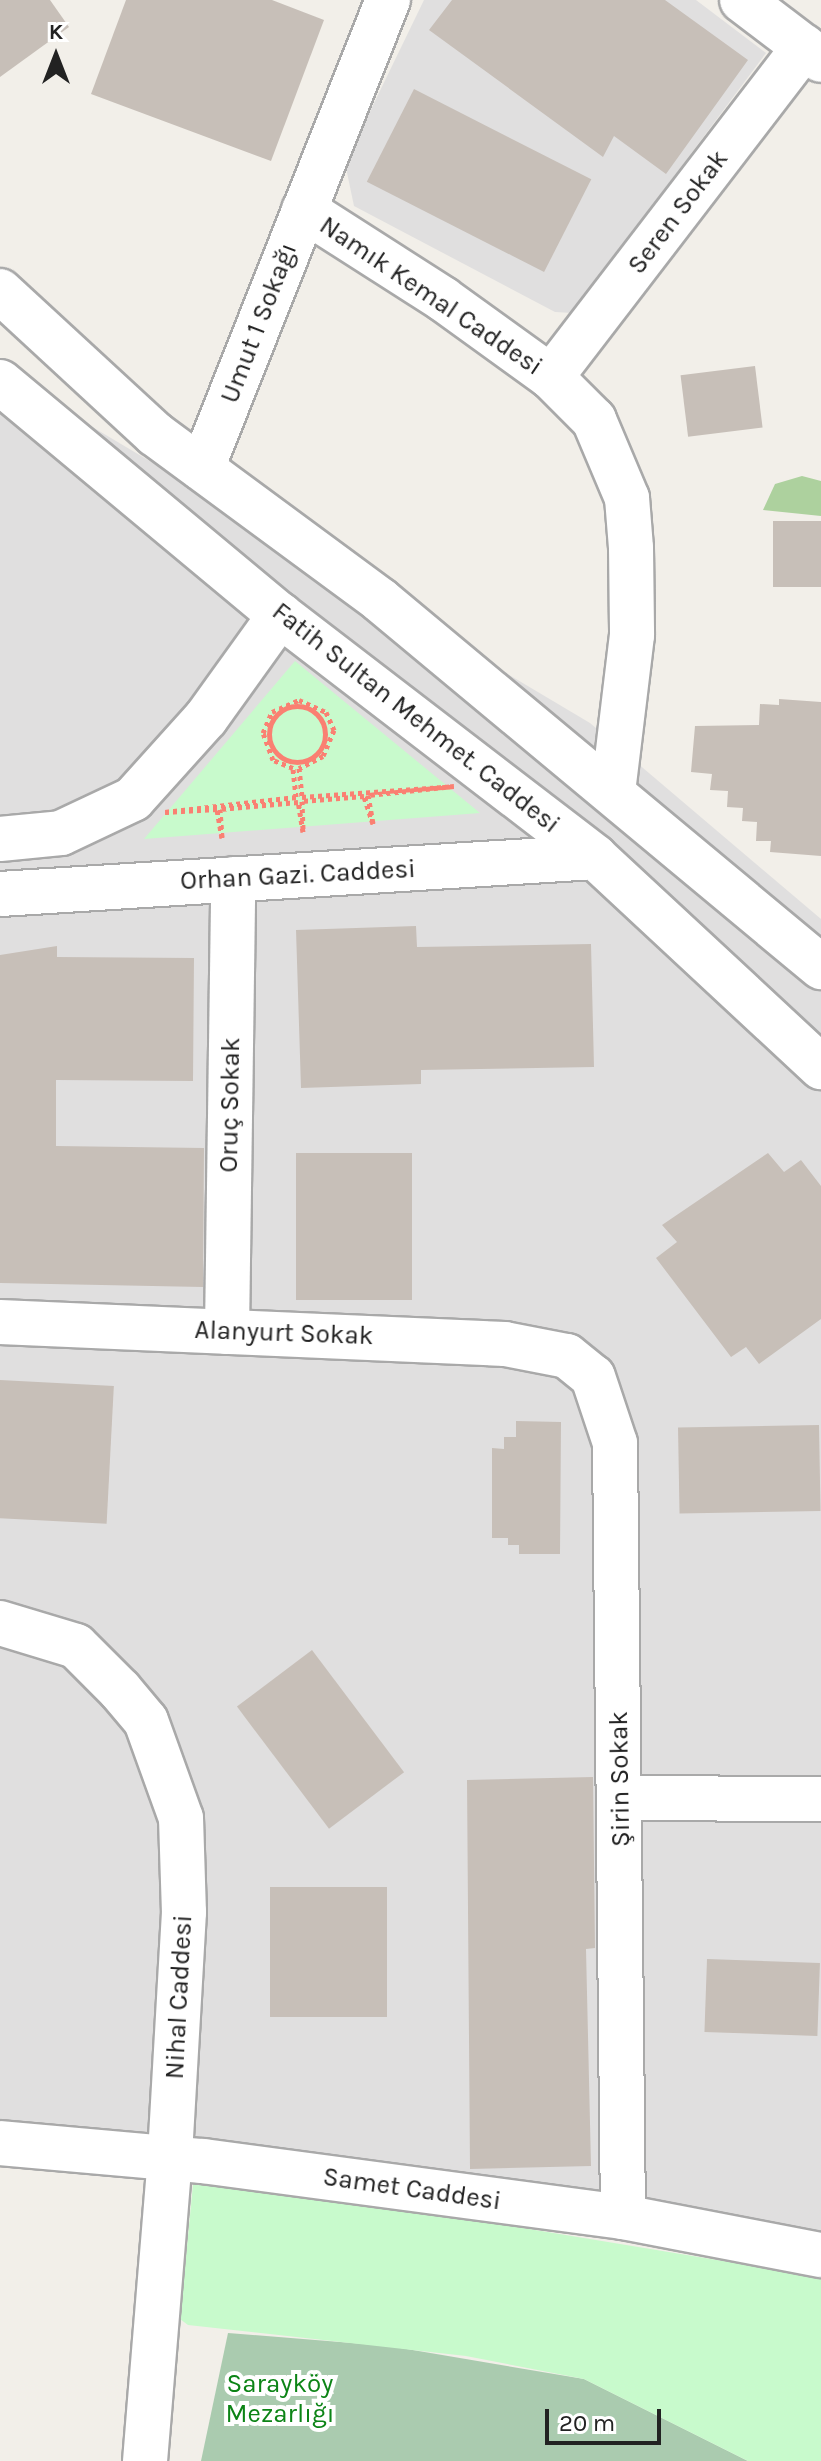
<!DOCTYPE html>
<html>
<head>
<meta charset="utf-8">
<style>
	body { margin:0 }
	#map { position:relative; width:821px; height:2461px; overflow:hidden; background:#f2efe9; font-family:Karla,sans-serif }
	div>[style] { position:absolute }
	.residential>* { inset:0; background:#e0dfdf }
	.forest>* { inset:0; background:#add19e }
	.cemetery>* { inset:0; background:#aacbaf }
	.park>* { inset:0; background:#c8facc }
	.building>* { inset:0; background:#c7bfb8; transform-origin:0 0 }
	.path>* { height:5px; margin-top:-2.5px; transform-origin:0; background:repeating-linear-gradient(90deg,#fa8072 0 4px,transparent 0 8px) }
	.path>.ring { margin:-2.5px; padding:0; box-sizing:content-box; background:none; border:5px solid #fa8072; border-radius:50% }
	.roads { filter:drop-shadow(2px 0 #a9a9a9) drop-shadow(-2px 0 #a9a9a9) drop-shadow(0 2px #a9a9a9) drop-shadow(0 -2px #a9a9a9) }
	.minor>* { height:44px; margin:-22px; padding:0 22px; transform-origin:22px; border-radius:22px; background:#fff }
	span { translate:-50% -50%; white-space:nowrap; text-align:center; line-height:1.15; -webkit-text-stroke:8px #fff; paint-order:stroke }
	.street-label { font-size:26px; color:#222 }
	.park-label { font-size:26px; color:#0c8416 }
	.north { position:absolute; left:16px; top:16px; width:80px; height:80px; -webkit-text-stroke:6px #fff; paint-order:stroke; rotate:0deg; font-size:22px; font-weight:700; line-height:32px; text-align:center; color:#222 }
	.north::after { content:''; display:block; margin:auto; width:28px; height:36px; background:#222; clip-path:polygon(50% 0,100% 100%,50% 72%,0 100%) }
	.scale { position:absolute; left:545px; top:2409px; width:116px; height:36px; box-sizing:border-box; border:4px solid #222; border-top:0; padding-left:10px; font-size:24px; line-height:28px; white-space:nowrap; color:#222; -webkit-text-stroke:6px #fff; paint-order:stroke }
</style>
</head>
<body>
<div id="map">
	<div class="residential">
		<i style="clip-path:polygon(424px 0,696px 0,766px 53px,572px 313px,555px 312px,354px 206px,345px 163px)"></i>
		<i style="clip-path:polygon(0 372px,590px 723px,821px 919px,821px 2250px,0 2146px)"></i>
	</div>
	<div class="forest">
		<i style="clip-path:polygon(802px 476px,821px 481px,821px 516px,763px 510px,775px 484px)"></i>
	</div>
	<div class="cemetery">
		<i style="clip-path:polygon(228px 2333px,389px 2346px,584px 2379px,748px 2461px,201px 2461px)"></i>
	</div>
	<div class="park">
		<i style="clip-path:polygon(295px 661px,480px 813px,144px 839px)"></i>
		<i style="clip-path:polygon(194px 2174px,821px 2277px,821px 2461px,748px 2461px,584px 2379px,466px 2356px,188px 2325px,180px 2319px)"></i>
	</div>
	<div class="building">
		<i style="clip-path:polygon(0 0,50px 0,69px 27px,0 77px)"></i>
		<i style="clip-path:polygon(126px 0,272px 0,324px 20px,271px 161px,91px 94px)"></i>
		<i style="clip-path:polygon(452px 0,665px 0,748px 60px,666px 174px,614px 136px,603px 157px,429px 30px)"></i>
		<i style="left:414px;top:89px;width:199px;height:104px;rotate:27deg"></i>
		<i style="left:755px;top:366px;width:62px;height:75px;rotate:83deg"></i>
		<i style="left:821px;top:521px;width:66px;height:48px;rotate:90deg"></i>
		<i style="clip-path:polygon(779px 699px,821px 702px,821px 856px,770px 852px,771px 841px,756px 841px,757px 822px,742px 821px,743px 808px,727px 807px,728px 791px,710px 790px,712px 774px,691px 772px,695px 726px,759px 725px,760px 704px,779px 705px)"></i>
		<i style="clip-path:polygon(416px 926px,417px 947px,591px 944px,594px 1067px,421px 1070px,421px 1084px,301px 1088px,296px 930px)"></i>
		<i style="clip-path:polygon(57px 946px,57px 957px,194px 958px,193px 1081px,56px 1080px,56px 1146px,204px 1148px,203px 1287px,0 1283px,0 955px)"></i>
		<i style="left:296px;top:1153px;width:116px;height:147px"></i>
		<i style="clip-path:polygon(768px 1153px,784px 1172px,801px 1160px,821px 1186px,821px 1319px,759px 1364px,746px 1347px,731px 1357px,656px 1258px,677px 1242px,662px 1225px)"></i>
		<i style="left:0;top:1380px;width:114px;height:138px;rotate:3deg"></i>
		<i style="clip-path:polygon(516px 1421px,561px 1422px,560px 1554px,519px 1554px,519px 1545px,508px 1545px,508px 1538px,492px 1538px,492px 1448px,504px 1449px,504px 1437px,516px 1437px)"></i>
		<i style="left:819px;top:1425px;width:86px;height:141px;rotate:89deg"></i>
		<i style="left:312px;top:1650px;width:153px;height:94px;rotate:53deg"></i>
		<i style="clip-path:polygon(593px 1777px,595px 1948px,586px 1949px,591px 2166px,470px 2169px,467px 1780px)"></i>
		<i style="left:387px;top:1887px;width:130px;height:117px;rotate:90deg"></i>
		<i style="left:707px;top:1959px;width:113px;height:73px;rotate:2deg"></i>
	</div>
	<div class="path">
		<i style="left:299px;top:700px;width:30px;rotate:24deg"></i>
		<i style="left:326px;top:712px;width:20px;rotate:66deg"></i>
		<i style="left:334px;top:730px;width:28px;rotate:113deg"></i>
		<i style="left:323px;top:756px;width:27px;rotate:153deg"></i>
		<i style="left:299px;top:768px;width:29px;rotate:84deg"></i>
		<i style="left:302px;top:797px;width:152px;rotate:-4.1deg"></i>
		<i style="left:454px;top:786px;width:86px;rotate:174deg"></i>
		<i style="left:368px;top:795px;width:29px;rotate:80deg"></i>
		<i style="left:373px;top:824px;width:29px;rotate:-108deg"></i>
		<i style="left:364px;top:796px;width:62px;rotate:175.4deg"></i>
		<i style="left:302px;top:801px;width:31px;rotate:88deg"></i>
		<i style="left:303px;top:832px;width:30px;rotate:-99deg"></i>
		<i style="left:298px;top:802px;width:78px;rotate:174.9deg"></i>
		<i style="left:220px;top:809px;width:29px;rotate:86deg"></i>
		<i style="left:222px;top:838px;width:29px;rotate:-100deg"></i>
		<i style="left:217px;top:809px;width:52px;rotate:176.7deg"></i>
		<i style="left:165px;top:812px;width:132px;rotate:-6.5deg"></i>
		<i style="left:296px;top:797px;width:29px;rotate:-96deg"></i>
		<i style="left:293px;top:768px;width:22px;rotate:-158deg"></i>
		<i style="left:273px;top:760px;width:29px;rotate:-110deg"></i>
		<i style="left:263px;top:733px;width:23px;rotate:-67deg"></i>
		<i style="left:272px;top:712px;width:30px;rotate:-24deg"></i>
		<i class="ring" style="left:269px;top:706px;width:51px;height:51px"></i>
	</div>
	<div class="roads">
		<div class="minor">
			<i style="left:742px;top:0;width:99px;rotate:37.2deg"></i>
			<i style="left:304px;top:210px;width:165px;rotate:32.6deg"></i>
			<i style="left:443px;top:299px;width:133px;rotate:35.8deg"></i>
			<i style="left:551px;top:377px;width:61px;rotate:45deg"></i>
			<i style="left:594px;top:420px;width:85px;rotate:67.1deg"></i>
			<i style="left:627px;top:498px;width:50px;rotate:85.4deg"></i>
			<i style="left:631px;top:548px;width:87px;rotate:89.3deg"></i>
			<i style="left:632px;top:635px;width:159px;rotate:96.9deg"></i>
			<i style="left:0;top:291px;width:211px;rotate:42.7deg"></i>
			<i style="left:155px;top:434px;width:280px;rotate:36.4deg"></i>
			<i style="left:380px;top:600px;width:574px;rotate:39.77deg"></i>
			<i style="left:551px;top:377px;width:416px;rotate:-52.5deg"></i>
			<i style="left:0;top:382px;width:364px;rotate:39.8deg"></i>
			<i style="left:280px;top:615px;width:397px;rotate:37.5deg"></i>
			<i style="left:595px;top:857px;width:309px;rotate:42.9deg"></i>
			<i style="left:202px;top:468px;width:504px;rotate:-68.33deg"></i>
			<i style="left:0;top:839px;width:61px;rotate:-5.6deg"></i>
			<i style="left:61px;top:833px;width:80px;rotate:-25.3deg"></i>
			<i style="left:133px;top:799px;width:109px;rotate:-48deg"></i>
			<i style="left:206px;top:718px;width:127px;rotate:-54.3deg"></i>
			<i style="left:0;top:894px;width:596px;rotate:-3.56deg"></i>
			<i style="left:0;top:1322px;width:505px;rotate:2.49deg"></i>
			<i style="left:505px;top:1344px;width:63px;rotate:11deg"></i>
			<i style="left:567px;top:1356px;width:33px;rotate:39deg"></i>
			<i style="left:593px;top:1377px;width:70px;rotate:71.6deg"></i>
			<i style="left:615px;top:1443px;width:774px;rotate:89.41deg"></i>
			<i style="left:227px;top:1332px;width:453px;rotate:-89.2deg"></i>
			<i style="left:0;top:1623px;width:79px;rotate:16.8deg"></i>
			<i style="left:76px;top:1646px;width:62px;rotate:45deg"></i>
			<i style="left:120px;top:1690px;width:40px;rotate:50deg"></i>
			<i style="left:146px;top:1721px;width:103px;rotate:70.2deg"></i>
			<i style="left:181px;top:1818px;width:94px;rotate:88.2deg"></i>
			<i style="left:184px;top:1912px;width:245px;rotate:93.3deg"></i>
			<i style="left:170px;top:2157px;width:305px;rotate:94.7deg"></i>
			<i style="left:621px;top:1798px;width:200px;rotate:0.3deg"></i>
			<i style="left:0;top:2143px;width:204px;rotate:5.1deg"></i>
			<i style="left:203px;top:2161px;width:424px;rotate:7.6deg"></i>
			<i style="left:623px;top:2217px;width:202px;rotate:10.9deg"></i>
		</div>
	</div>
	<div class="street-label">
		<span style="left:678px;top:212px;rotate:-53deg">Seren Sokak</span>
		<span style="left:431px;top:296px;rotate:34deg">Namık Kemal Caddesi</span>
		<span style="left:259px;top:323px;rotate:-69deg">Umut 1 Sokağı</span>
		<span style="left:416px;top:718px;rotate:38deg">Fatih Sultan Mehmet. Caddesi</span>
		<span style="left:298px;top:875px;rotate:-3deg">Orhan Gazi. Caddesi</span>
		<span style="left:230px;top:1105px;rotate:-89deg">Oruç Sokak</span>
		<span style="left:284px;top:1333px;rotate:2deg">Alanyurt Sokak</span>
		<span style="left:620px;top:1779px;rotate:-91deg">Şirin Sokak</span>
		<span style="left:179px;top:1997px;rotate:-87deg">Nihal Caddesi</span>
		<span style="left:412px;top:2189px;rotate:8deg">Samet Caddesi</span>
	</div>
	<div class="park-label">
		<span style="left:280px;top:2399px">Sarayköy<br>Mezarlığı</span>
	</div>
	<div class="north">K</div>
	<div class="scale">20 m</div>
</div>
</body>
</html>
